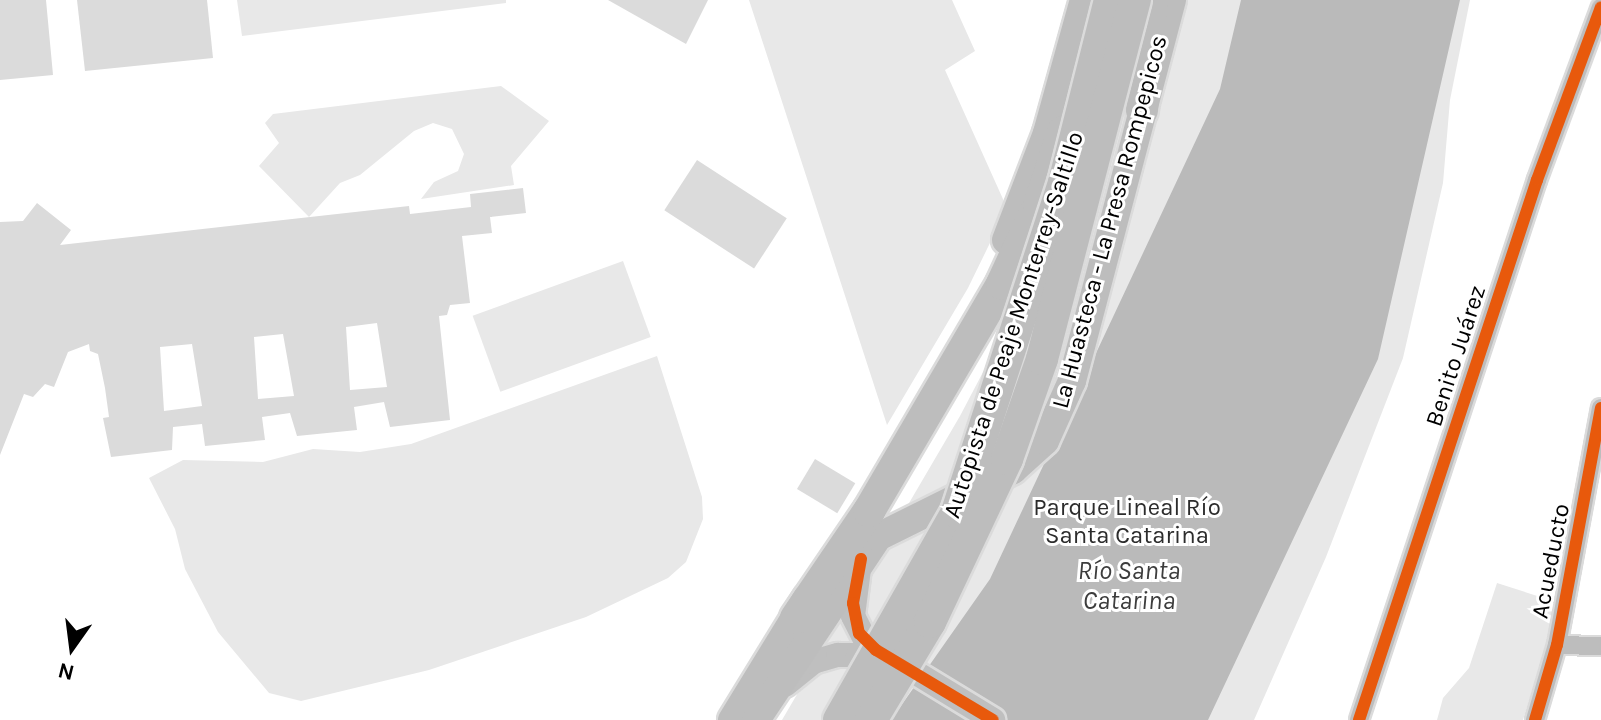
<!DOCTYPE html>
<html>
<head>
<meta charset="utf-8">
<style>
	body { margin:0 }
	#map { position:relative; width:1601px; height:720px; overflow:hidden; background:#fff; font-family:Karla,sans-serif }
	div>[style] { position:absolute }
	.green>* { inset:0; background:#e8e8e8; transform-origin:0 0 }
	.water>* { inset:0; background:#bababa }
	.building>* { inset:0; background:#dbdbdb; transform-origin:0 0 }
	.roads { filter:drop-shadow(2px 0 #dbdbdb) drop-shadow(-2px 0 #dbdbdb) drop-shadow(0 2px #dbdbdb) drop-shadow(0 -2px #dbdbdb) }
	.street>* { height:18px; margin:-9px; padding:0 9px; transform-origin:9px; border-radius:9px; background:#bdbdbd }
	.secondary>* { height:24px; margin:-12px; padding:0 12px; transform-origin:12px; border-radius:12px; background:#bfbfbf }
	.primary>* { height:28px; margin:-14px; padding:0 14px; transform-origin:14px; border-radius:14px; background:#bdbdbd }
	.highway>* { height:32px; margin:-16px; padding:0 16px; transform-origin:16px; border-radius:16px; background:#bdbdbd }
	.bridges { filter:drop-shadow(2px 0 #dbdbdb) drop-shadow(-2px 0 #dbdbdb) drop-shadow(0 2px #dbdbdb) drop-shadow(0 -2px #dbdbdb) }
	.highway-bridge>* { height:32px; margin:-16px; padding:0 16px; transform-origin:16px; border-radius:16px; background:#bdbdbd }
	.cycleway>* { height:12px; margin:-6px; padding:0 6px; transform-origin:6px; border-radius:6px; background:#e8590c }
	span { translate:-50% -50%; white-space:nowrap; text-align:center; line-height:1.15; -webkit-text-stroke:6px #fff; paint-order:stroke }
	.street-label { font-size:24px; color:#000 }
	.park-label { font-size:24px; color:#2c2c2c }
	.water-label { font-size:26px; color:#3d3d3d; font-style:italic }
	.north { position:absolute; left:32px; top:608px; width:80px; height:80px; -webkit-text-stroke:6px #fff; paint-order:stroke; rotate:194deg; font-size:22px; font-weight:700; line-height:32px; text-align:center; color:#000 }
	.north::after { content:''; display:block; margin:auto; width:28px; height:36px; background:#000; clip-path:polygon(50% 0,100% 100%,50% 72%,0 100%) }
</style>
</head>
<body>
<div id="map">
	<div class="green">
		<i style="clip-path:polygon(237px 0,506px 0,506px 3px,242px 36px)"></i>
		<i style="clip-path:polygon(749px 0,952px 0,975px 51px,945px 70px,1007px 208px,968px 288px,887px 425px)"></i>
		<i style="clip-path:polygon(1123px 0,1470px 0,1450px 100px,1443px 183px,1403px 358px,1326px 557px,1254px 720px,782px 720px,960px 416px,1027px 288px)"></i>
		<i style="clip-path:polygon(501px 86px,549px 121px,511px 166px,514px 185px,421px 199px,434px 182px,458px 171px,464px 154px,452px 129px,433px 123px,414px 131px,360px 175px,340px 183px,309px 217px,259px 166px,279px 143px,265px 123px,273px 114px)"></i>
		<i style="left:623px;top:261px;width:81px;height:160px;rotate:70deg"></i>
		<i style="clip-path:polygon(657px 356px,702px 497px,703px 519px,686px 562px,668px 578px,586px 617px,429px 670px,301px 701px,269px 693px,218px 632px,185px 569px,175px 529px,149px 478px,183px 460px,263px 462px,313px 449px,360px 452px,411px 444px)"></i>
		<i style="clip-path:polygon(1497px 583px,1559px 603px,1523px 720px,1437px 720px,1443px 698px,1469px 668px)"></i>
	</div>
	<div class="water">
		<i style="clip-path:polygon(1241px 0,1460px 0,1378px 359px,1208px 720px,891px 720px,990px 579px,1220px 89px)"></i>
	</div>
	<div class="building">
		<i style="clip-path:polygon(0 0,46px 0,53px 75px,0 80px)"></i>
		<i style="clip-path:polygon(77px 0,207px 0,213px 58px,85px 71px)"></i>
		<i style="clip-path:polygon(608px 0,708px 0,686px 44px)"></i>
		<i style="left:697px;top:160px;width:107px;height:60px;rotate:33deg"></i>
		<i style="clip-path:polygon(evenodd,523px 188px,526px 213px,490px 217px,492px 233px,462px 236px,470px 303px,450px 305px,447px 315px,439px 316px,450px 420px,390px 427px,384px 402px,354px 407px,357px 430px,297px 436px,290px 413px,262px 417px,265px 440px,205px 446px,202px 424px,173px 427px,172px 450px,111px 457px,103px 418px,109px 417px,105px 388px,98px 354px,90px 351px,89px 344px,68px 352px,54px 387px,45px 384px,33px 397px,24px 394px,0 455px,0 222px,23px 221px,37px 203px,71px 230px,60px 245px,409px 206px,410px 214px,471px 207px,470px 194px,523px 188px,377px 323px,387px 387px,350px 390px,346px 327px,377px 323px,523px 188px,283px 334px,294px 396px,258px 399px,254px 337px,283px 334px,523px 188px,192px 344px,202px 406px,164px 411px,160px 347px,192px 344px)"></i>
		<i style="left:815px;top:459px;width:47px;height:35px;rotate:31deg"></i>
	</div>
	<div class="roads">
		<div class="street">
			<i style="left:1557px;top:645px;width:44px;rotate:1.3deg"></i>
			<i style="left:1359px;top:720px;width:569px;rotate:-71.76deg"></i>
			<i style="left:1537px;top:180px;width:184px;rotate:-69.7deg"></i>
			<i style="left:1535px;top:720px;width:78px;rotate:-73.7deg"></i>
			<i style="left:1557px;top:645px;width:241px;rotate:-79.5deg"></i>
		</div>
		<div class="secondary">
			<i style="left:859px;top:569px;width:47px;rotate:97.3deg"></i>
			<i style="left:853px;top:616px;width:30px;rotate:63deg"></i>
			<i style="left:867px;top:643px;width:148px;rotate:31.4deg"></i>
			<i style="left:785px;top:685px;width:36px;rotate:-39deg"></i>
			<i style="left:813px;top:662px;width:26px;rotate:-16deg"></i>
			<i style="left:838px;top:655px;width:20px"></i>
			<i style="left:858px;top:655px;width:29px;rotate:25deg"></i>
		</div>
		<div class="primary">
			<i style="left:1006px;top:240px;width:115px;rotate:-69deg"></i>
			<i style="left:1047px;top:133px;width:138px;rotate:-74.5deg"></i>
			<i style="left:732px;top:720px;width:143px;rotate:-58.4deg"></i>
			<i style="left:756px;top:720px;width:220px;rotate:-56.3deg"></i>
			<i style="left:878px;top:537px;width:151px;rotate:-26.4deg"></i>
			<i style="left:1013px;top:470px;width:43px;rotate:-42.2deg"></i>
			<i style="left:1045px;top:441px;width:66px;rotate:-65.8deg"></i>
			<i style="left:1072px;top:381px;width:394px;rotate:-75.3deg"></i>
		</div>
		<div class="highway">
			<i style="left:1142px;top:110px;width:110px;rotate:-84.8deg"></i>
			<i style="left:796px;top:618px;width:130px;rotate:-55.7deg"></i>
			<i style="left:869px;top:511px;width:263px;rotate:-59.6deg"></i>
			<i style="left:1002px;top:284px;width:88px;rotate:-65.2deg"></i>
			<i style="left:1039px;top:204px;width:76px;rotate:-71.6deg"></i>
		</div>
	</div>
	<div class="bridges">
		<div class="highway-bridge">
			<i style="left:839px;top:720px;width:239px;rotate:-60.4deg"></i>
			<i style="left:957px;top:512px;width:346px;rotate:-72deg"></i>
			<i style="left:1064px;top:183px;width:189px;rotate:-75.9deg"></i>
			<i style="left:871px;top:720px;width:114px;rotate:-59deg"></i>
			<i style="left:930px;top:622px;width:180px;rotate:-64.7deg"></i>
			<i style="left:1007px;top:459px;width:106px;rotate:-70.7deg"></i>
			<i style="left:1042px;top:359px;width:371px;rotate:-75.5deg"></i>
		</div>
	</div>
	<div class="cycleway">
		<i style="left:861px;top:559px;width:45px;rotate:100.3deg"></i>
		<i style="left:853px;top:603px;width:31px;rotate:79deg"></i>
		<i style="left:859px;top:633px;width:24px;rotate:45deg"></i>
		<i style="left:876px;top:650px;width:136px;rotate:30.9deg"></i>
		<i style="left:1359px;top:720px;width:569px;rotate:-71.76deg"></i>
		<i style="left:1537px;top:180px;width:184px;rotate:-69.7deg"></i>
		<i style="left:1535px;top:720px;width:78px;rotate:-73.7deg"></i>
		<i style="left:1557px;top:645px;width:241px;rotate:-79.5deg"></i>
	</div>
	<div class="street-label">
		<span style="left:1110px;top:222px;rotate:-75deg">La Huasteca - La Presa Rompepicos</span>
		<span style="left:1014px;top:325px;rotate:-72deg">Autopista de Peaje Monterrey-Saltillo</span>
		<span style="left:1456px;top:356px;rotate:-72deg">Benito Juárez</span>
		<span style="left:1551px;top:561px;rotate:-79deg">Acueducto</span>
	</div>
	<div class="park-label">
		<span style="left:1127px;top:522px">Parque Lineal Río<br>Santa Catarina</span>
	</div>
	<div class="water-label">
		<span style="left:1129px;top:586px">Río Santa<br>Catarina</span>
	</div>
	<div class="north">N</div>
</div>
</body>
</html>
